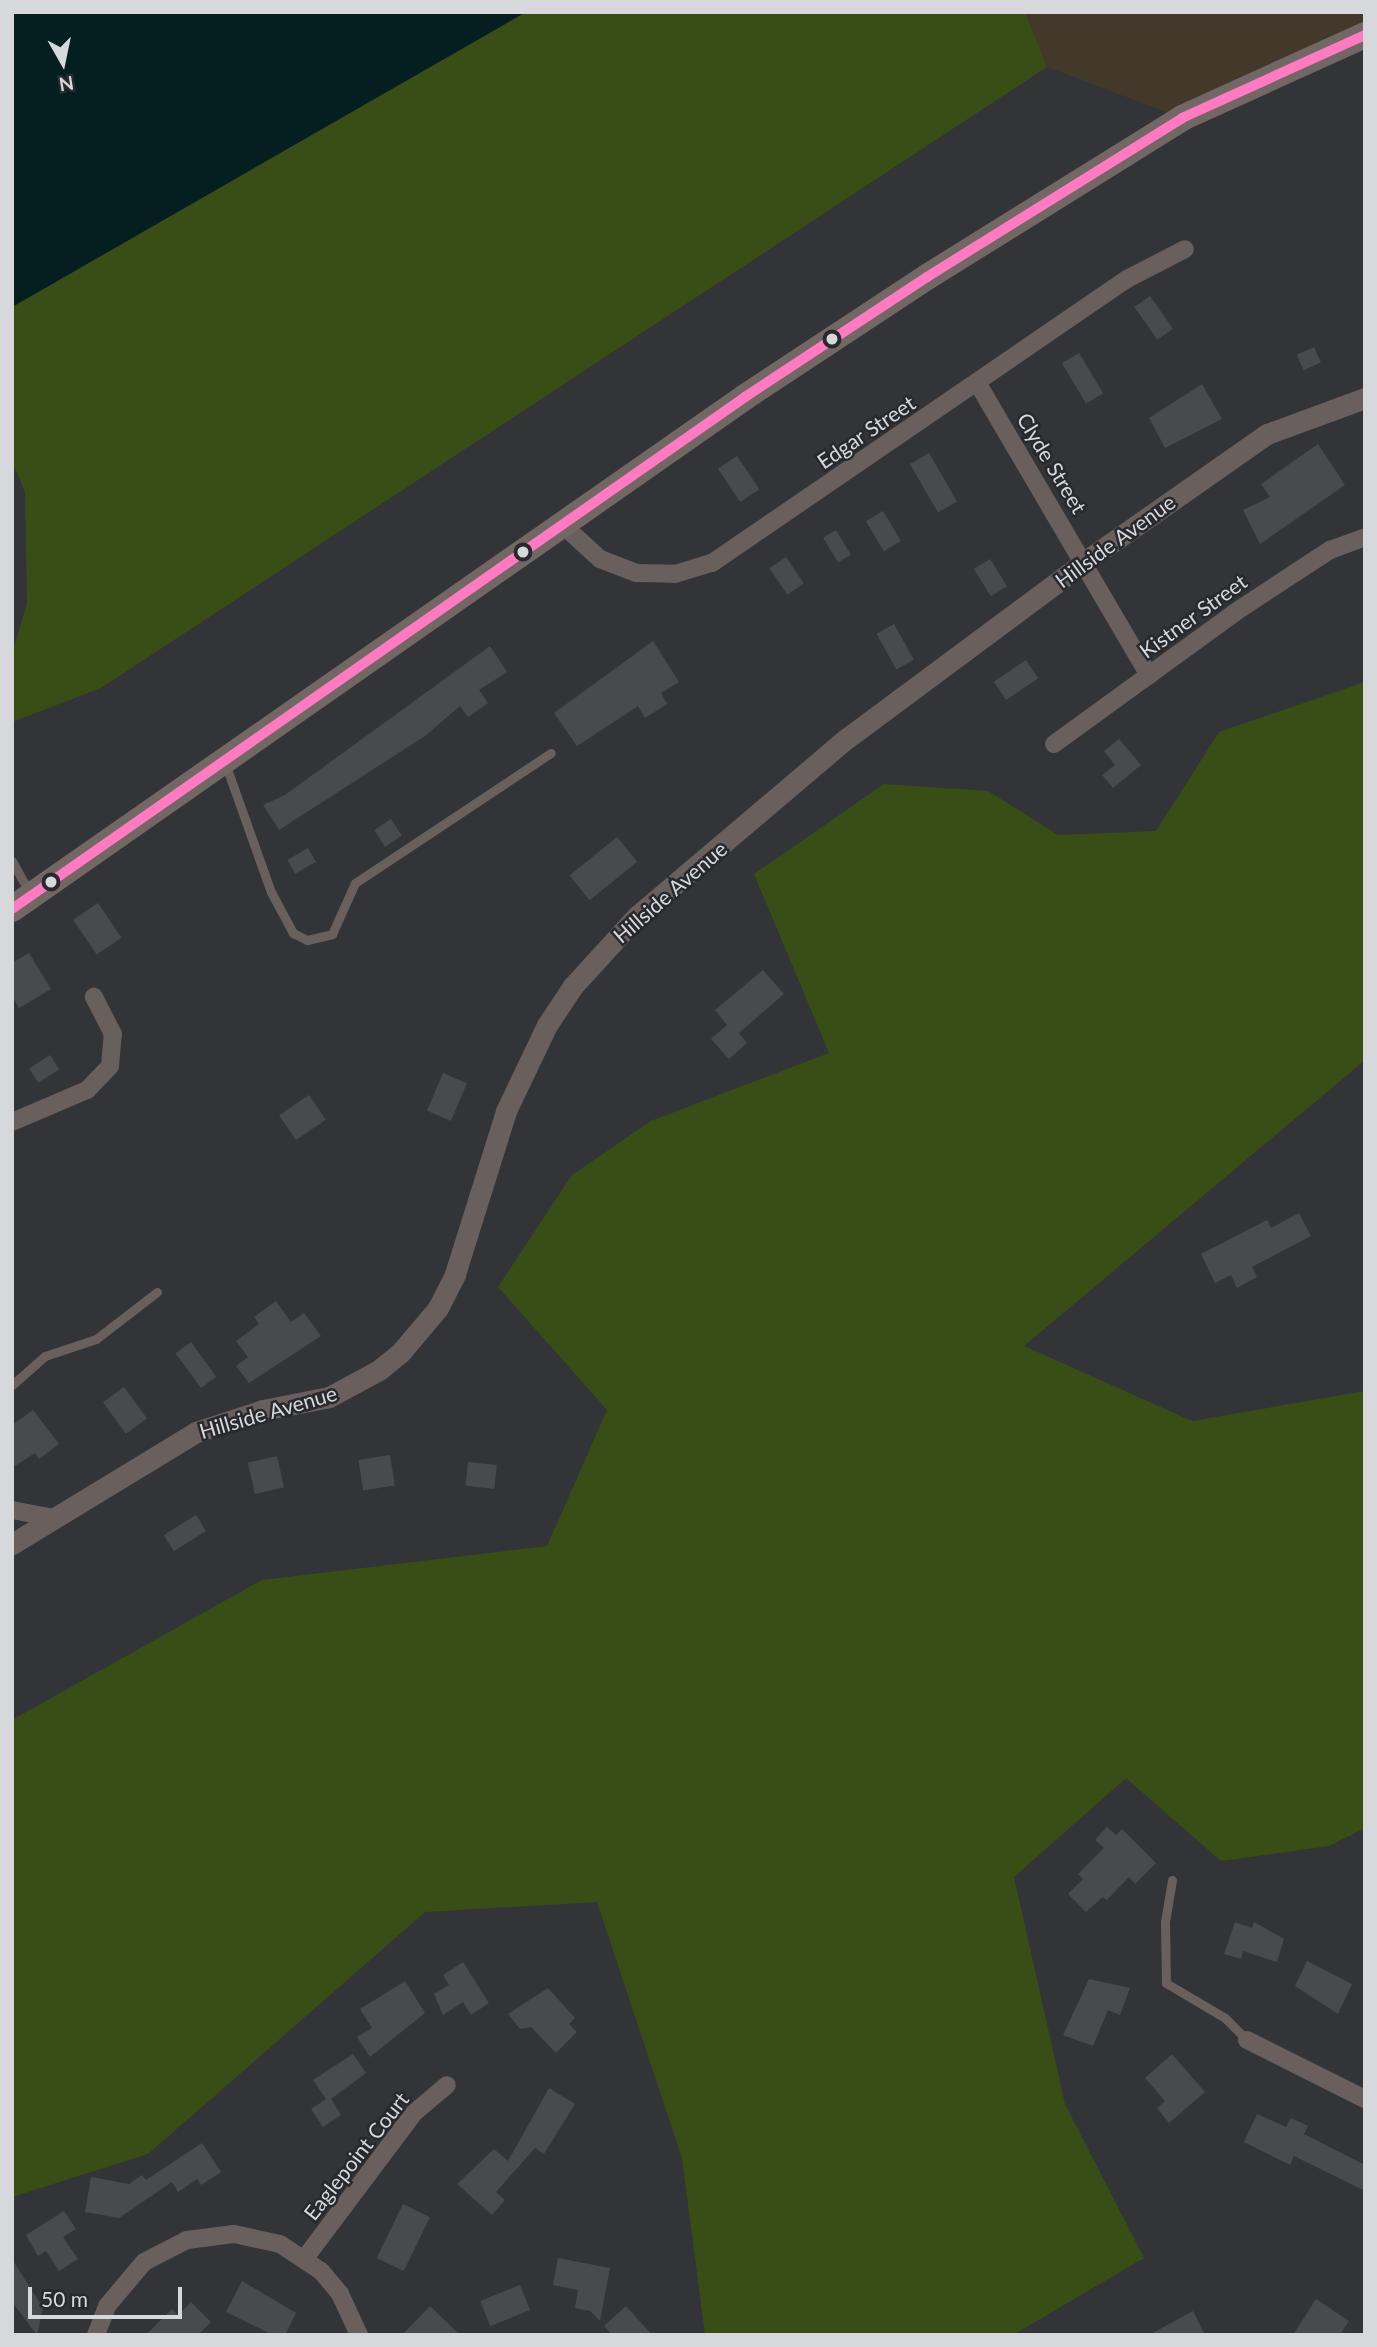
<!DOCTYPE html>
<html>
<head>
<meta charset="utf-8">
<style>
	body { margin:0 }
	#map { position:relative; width:1377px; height:2347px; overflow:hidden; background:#333437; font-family:Lato,sans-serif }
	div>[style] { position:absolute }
	.industrial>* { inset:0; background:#42392b }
	.green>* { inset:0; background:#384e16 }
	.water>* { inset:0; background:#051f21 }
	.building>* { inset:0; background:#494a4c; transform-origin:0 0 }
	.service>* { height:9px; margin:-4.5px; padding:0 4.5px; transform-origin:4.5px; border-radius:4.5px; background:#695f5d }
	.minor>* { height:18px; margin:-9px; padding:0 9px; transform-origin:9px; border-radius:9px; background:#695f5d }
	.tertiary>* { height:21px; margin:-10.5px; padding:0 10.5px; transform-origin:10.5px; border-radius:10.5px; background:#695f5d }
	.primary>* { height:26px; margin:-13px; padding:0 13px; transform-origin:13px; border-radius:13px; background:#726765 }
	.bus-1>* { height:10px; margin:-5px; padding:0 5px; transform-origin:5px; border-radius:5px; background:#fe7ac1 }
	.dots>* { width:19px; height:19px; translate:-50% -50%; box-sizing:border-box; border:4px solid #28292e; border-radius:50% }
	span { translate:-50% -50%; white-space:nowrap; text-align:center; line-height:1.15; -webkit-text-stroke:5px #28292e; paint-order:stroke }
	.street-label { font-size:21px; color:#d7d8db }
	.frame { position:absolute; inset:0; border:14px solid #d7d8db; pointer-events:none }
	.north { position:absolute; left:28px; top:28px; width:70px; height:70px; -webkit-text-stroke:5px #28292e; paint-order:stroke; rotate:171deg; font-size:19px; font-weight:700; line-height:28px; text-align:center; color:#d7d8db }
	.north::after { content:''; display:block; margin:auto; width:24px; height:32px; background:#d7d8db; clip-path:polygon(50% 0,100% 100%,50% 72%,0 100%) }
	.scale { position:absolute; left:28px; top:2287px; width:154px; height:32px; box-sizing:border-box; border:4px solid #d7d8db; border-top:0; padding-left:9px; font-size:21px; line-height:24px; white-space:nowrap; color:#d7d8db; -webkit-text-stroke:5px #28292e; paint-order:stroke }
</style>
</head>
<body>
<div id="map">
	<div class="industrial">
		<i style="clip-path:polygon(1025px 12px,1365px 12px,1365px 35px,1182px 118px,1047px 67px)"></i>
	</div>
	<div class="green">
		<i style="clip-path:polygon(526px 12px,1025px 12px,1047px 67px,101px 688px,12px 722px,12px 653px,27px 604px,25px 492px,12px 461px,12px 307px)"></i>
		<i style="clip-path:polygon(1365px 682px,1365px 1060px,1024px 1346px,1192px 1421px,1365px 1391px,1365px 1828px,1329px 1846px,1221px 1861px,1126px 1778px,1014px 1877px,1065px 2104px,1144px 2258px,1013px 2335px,705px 2335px,682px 2158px,597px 1902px,425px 1912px,148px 2154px,12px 2197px,12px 1720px,262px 1580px,547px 1546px,607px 1410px,498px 1287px,572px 1175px,651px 1121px,829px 1053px,754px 874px,884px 784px,988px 791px,1058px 835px,1156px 831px,1219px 732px)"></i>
	</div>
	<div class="water">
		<i style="clip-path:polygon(12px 12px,526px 12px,12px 307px)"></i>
	</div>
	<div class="building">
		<i style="left:1150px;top:296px;width:40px;height:19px;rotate:55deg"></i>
		<i style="left:1314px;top:347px;width:17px;height:19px;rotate:66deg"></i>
		<i style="left:1079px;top:353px;width:47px;height:20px;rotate:59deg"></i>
		<i style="clip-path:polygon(1202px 384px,1222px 419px,1165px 448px,1149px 418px)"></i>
		<i style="clip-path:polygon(1318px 444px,1345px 485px,1260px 544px,1243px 510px,1270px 497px,1261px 484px)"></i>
		<i style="left:929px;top:453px;width:56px;height:22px;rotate:60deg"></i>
		<i style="left:737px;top:456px;width:40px;height:23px;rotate:56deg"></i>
		<i style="left:883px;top:511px;width:35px;height:20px;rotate:59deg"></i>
		<i style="left:836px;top:530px;width:29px;height:15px;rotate:59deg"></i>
		<i style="left:786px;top:557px;width:32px;height:20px;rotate:56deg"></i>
		<i style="left:990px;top:559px;width:32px;height:19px;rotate:58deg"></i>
		<i style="left:894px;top:624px;width:41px;height:20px;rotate:61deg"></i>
		<i style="clip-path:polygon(653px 641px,679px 682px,661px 693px,667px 704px,645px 718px,638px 706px,577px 746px,554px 713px)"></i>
		<i style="clip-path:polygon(490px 646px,507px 672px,479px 690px,488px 703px,468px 717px,460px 706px,425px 736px,279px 830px,263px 805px,285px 795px)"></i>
		<i style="left:1026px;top:660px;width:22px;height:39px;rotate:56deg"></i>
		<i style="clip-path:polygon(1119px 739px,1141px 765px,1113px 788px,1102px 775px,1115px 765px,1104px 751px)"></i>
		<i style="left:391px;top:819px;width:20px;height:20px;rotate:57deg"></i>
		<i style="left:617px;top:837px;width:32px;height:61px;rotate:51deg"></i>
		<i style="left:308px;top:848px;width:16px;height:24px;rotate:60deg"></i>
		<i style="left:98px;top:903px;width:42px;height:30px;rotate:56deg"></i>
		<i style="clip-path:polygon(29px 953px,51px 989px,19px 1008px,12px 996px,12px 963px)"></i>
		<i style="clip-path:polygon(763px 970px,784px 994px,739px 1033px,747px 1043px,729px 1059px,711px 1039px,727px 1025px,715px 1010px)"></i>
		<i style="left:50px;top:1055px;width:17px;height:25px;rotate:57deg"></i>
		<i style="left:443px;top:1073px;width:26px;height:41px;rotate:23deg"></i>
		<i style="left:309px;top:1095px;width:30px;height:36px;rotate:56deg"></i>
		<i style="clip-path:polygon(1299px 1213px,1311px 1236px,1252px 1267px,1257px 1277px,1237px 1288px,1231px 1275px,1215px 1283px,1201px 1254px,1267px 1220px,1271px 1228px)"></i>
		<i style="clip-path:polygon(276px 1301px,291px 1322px,304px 1313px,321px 1336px,249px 1383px,236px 1366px,248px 1357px,236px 1341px,259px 1324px,254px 1317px)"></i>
		<i style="left:191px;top:1342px;width:43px;height:19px;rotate:54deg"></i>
		<i style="left:124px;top:1387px;width:39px;height:26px;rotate:54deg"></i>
		<i style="clip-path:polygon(33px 1410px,59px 1444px,39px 1459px,35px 1453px,12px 1468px,12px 1425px)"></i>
		<i style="left:390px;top:1455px;width:31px;height:32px;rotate:81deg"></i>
		<i style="left:277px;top:1456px;width:32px;height:30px;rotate:77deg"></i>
		<i style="left:468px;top:1462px;width:29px;height:24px;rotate:6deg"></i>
		<i style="left:196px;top:1515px;width:19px;height:38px;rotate:58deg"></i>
		<i style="clip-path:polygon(1107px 1827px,1116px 1835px,1122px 1829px,1156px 1863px,1135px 1884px,1129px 1877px,1107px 1900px,1103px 1897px,1086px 1912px,1068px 1894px,1083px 1879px,1078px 1874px,1104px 1848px,1095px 1840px)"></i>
		<i style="clip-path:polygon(1235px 1922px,1252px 1928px,1254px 1922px,1284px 1939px,1277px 1962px,1243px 1951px,1241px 1959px,1224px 1954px)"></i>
		<i style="clip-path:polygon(1307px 1961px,1352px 1984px,1338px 2014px,1295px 1986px)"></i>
		<i style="clip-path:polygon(463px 1962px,489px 2003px,471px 2015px,463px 2002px,443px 2015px,434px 1994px,449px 1985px,443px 1975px)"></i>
		<i style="clip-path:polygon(1089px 1979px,1130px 1988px,1120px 2015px,1108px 2010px,1093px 2046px,1063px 2035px)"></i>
		<i style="clip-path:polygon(405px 1981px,425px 2013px,370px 2057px,357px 2037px,372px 2028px,360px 2009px)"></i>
		<i style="clip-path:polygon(548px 1988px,575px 2018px,569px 2024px,577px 2032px,556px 2053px,531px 2027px,520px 2029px,508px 2014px)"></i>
		<i style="clip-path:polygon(353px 2054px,366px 2073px,331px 2099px,341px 2115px,323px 2127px,311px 2109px,326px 2099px,313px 2080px)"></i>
		<i style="clip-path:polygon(1172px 2054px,1205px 2092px,1169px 2123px,1157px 2108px,1165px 2101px,1145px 2078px)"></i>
		<i style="clip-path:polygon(549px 2088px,575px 2104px,544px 2154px,535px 2148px,496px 2192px,505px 2200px,492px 2215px,457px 2184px,494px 2149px,508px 2161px)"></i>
		<i style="clip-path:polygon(1257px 2114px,1286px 2127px,1291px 2118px,1308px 2126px,1304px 2134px,1365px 2165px,1365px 2191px,1294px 2156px,1290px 2165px,1244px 2142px)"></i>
		<i style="clip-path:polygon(202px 2143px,221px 2172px,201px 2185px,197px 2179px,178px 2192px,172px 2182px,119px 2218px,85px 2212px,91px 2177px,129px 2184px,142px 2175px,146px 2180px)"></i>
		<i style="left:403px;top:2204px;width:30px;height:60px;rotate:26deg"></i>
		<i style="clip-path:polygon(64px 2211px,76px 2229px,63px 2237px,78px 2259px,59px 2271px,46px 2251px,38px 2256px,26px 2235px)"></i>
		<i style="clip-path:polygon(558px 2258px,610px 2268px,600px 2321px,590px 2311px,575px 2308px,578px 2290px,553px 2285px)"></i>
		<i style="clip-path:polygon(12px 2259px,43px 2308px,37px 2335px,12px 2302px)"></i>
		<i style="clip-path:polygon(242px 2281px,296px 2313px,285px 2335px,273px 2335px,226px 2312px)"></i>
		<i style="left:520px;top:2285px;width:27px;height:43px;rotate:68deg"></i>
		<i style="clip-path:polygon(1316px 2299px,1349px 2321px,1340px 2335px,1293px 2335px)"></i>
		<i style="clip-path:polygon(191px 2302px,211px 2322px,198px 2335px,146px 2335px,172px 2309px,178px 2315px)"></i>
		<i style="clip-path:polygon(430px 2306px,460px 2335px,402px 2335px)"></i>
		<i style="clip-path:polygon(626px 2306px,652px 2335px,612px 2335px,604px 2326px)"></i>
		<i style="clip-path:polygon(1193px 2311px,1205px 2335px,1149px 2335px)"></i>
	</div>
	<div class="service">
		<i style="left:225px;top:763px;width:137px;rotate:70.4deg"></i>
		<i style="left:271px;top:892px;width:47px;rotate:61.8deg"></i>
		<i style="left:293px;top:933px;width:16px;rotate:27deg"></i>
		<i style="left:307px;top:940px;width:26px;rotate:-13deg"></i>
		<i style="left:332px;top:934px;width:56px;rotate:-65.7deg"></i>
		<i style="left:355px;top:883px;width:235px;rotate:-33.6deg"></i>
		<i style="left:12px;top:861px;width:38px;rotate:61deg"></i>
		<i style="left:12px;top:1385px;width:44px;rotate:-41.3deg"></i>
		<i style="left:45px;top:1356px;width:54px;rotate:-18.4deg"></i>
		<i style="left:96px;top:1339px;width:77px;rotate:-37.6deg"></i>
		<i style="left:1172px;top:1880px;width:43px;rotate:99.5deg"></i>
		<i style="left:1165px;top:1922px;width:61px;rotate:89.1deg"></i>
		<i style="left:1166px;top:1983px;width:69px;rotate:30.7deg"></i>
		<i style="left:1225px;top:2018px;width:31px;rotate:45deg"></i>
	</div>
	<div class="minor">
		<i style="left:978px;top:384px;width:338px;rotate:59.6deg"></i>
		<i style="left:564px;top:526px;width:49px;rotate:42.5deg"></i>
		<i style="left:600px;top:559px;width:39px;rotate:21deg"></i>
		<i style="left:636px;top:573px;width:39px;rotate:1deg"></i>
		<i style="left:675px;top:574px;width:39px;rotate:-17deg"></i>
		<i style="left:712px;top:563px;width:503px;rotate:-34.39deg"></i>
		<i style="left:1127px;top:279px;width:65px;rotate:-27.3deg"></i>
		<i style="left:1054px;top:744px;width:223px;rotate:-36deg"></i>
		<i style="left:1234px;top:613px;width:115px;rotate:-33.3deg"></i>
		<i style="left:1330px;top:550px;width:37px;rotate:-20deg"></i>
		<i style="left:12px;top:1122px;width:82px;rotate:-23.1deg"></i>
		<i style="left:87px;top:1090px;width:33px;rotate:-46deg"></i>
		<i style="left:110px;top:1066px;width:32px;rotate:-85deg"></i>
		<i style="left:113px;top:1034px;width:42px;rotate:-117.2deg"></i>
		<i style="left:12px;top:1510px;width:43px;rotate:10.8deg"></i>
		<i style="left:1247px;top:2040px;width:132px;rotate:26.6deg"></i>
		<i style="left:305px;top:2258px;width:181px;rotate:-53.1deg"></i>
		<i style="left:414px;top:2113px;width:43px;rotate:-40.3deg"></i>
		<i style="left:96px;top:2335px;width:31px;rotate:-69deg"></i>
		<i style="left:107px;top:2306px;width:57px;rotate:-49.9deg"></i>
		<i style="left:144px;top:2262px;width:48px;rotate:-27.1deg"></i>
		<i style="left:187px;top:2240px;width:47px;rotate:-7.3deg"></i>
		<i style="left:234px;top:2234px;width:47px;rotate:12.3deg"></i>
		<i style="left:280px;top:2244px;width:49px;rotate:33.4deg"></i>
		<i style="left:321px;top:2271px;width:30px;rotate:50deg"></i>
		<i style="left:340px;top:2294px;width:45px;rotate:65.1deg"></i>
	</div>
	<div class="tertiary">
		<i style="left:12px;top:1544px;width:215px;rotate:-31.3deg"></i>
		<i style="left:196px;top:1432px;width:71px;rotate:-18.2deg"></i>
		<i style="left:263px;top:1410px;width:67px;rotate:-11.1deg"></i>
		<i style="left:329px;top:1397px;width:57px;rotate:-28.4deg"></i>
		<i style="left:379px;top:1370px;width:28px;rotate:-39deg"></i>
		<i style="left:401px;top:1352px;width:57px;rotate:-49.9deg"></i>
		<i style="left:438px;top:1308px;width:38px;rotate:-63deg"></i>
		<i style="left:455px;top:1274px;width:171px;rotate:-72.6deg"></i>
		<i style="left:506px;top:1111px;width:95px;rotate:-64.5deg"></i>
		<i style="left:547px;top:1025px;width:47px;rotate:-56.3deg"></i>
		<i style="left:573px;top:986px;width:95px;rotate:-47.6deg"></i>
		<i style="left:637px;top:916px;width:274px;rotate:-40.3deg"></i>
		<i style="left:846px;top:739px;width:297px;rotate:-36.6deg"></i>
		<i style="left:1084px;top:562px;width:223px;rotate:-35deg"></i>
		<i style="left:1267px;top:434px;width:104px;rotate:-20.2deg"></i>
	</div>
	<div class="primary">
		<i style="left:12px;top:909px;width:894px;rotate:-34.93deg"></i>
		<i style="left:745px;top:397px;width:218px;rotate:-33.4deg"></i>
		<i style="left:927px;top:277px;width:301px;rotate:-31.9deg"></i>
		<i style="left:1182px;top:118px;width:201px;rotate:-24.4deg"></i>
	</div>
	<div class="bus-1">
		<i style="left:12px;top:909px;width:894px;rotate:-34.93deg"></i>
		<i style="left:745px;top:397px;width:218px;rotate:-33.4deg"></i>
		<i style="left:927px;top:277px;width:301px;rotate:-31.9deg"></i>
		<i style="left:1182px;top:118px;width:201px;rotate:-24.4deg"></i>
	</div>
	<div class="dots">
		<i style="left:832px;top:339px;background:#d7d8db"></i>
		<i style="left:523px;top:552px;background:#d7d8db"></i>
		<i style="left:51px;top:882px;background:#d7d8db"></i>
	</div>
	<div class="street-label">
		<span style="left:866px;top:432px;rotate:-34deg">Edgar Street</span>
		<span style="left:1052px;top:463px;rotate:59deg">Clyde Street</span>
		<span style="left:1115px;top:541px;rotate:-36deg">Hillside Avenue</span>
		<span style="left:1193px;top:616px;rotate:-36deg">Kistner Street</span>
		<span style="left:670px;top:892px;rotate:-41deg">Hillside Avenue</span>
		<span style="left:268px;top:1412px;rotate:-16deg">Hillside Avenue</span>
		<span style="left:356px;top:2156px;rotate:-52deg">Eaglepoint Court</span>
	</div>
	<div class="frame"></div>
	<div class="north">N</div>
	<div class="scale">50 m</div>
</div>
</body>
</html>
